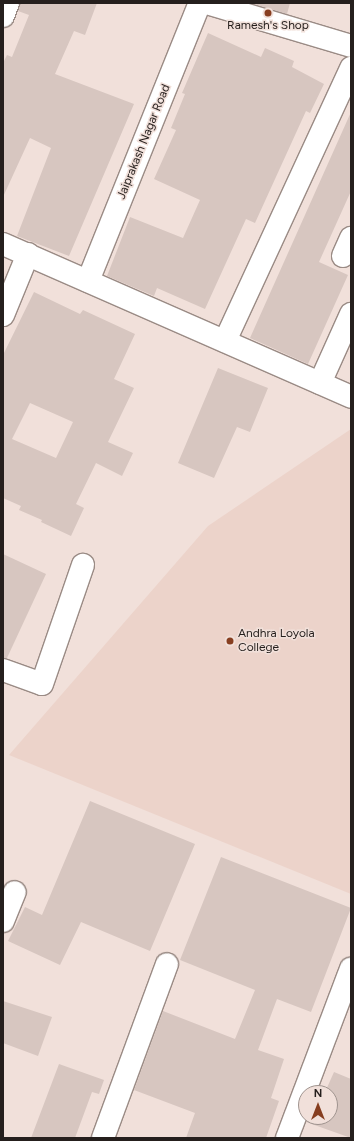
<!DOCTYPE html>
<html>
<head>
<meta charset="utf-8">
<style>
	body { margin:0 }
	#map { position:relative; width:354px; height:1141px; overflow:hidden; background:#f1e0da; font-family:Figtree,sans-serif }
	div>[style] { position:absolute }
	.built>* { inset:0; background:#ecd3ca }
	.building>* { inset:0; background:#d7c6c0 }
	.roads { filter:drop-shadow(1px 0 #9a8b85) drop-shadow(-1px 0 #9a8b85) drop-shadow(0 1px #9a8b85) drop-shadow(0 -1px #9a8b85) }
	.street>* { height:22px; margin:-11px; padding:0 11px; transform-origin:11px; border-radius:11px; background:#fff }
	.dots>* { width:11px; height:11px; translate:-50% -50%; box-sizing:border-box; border:2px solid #f1e0da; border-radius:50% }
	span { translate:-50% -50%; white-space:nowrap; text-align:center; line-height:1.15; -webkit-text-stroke:3px #f1e0da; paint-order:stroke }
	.poi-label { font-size:12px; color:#251f1d }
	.left { translate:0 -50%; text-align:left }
	.street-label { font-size:12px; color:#251f1d }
	.frame { position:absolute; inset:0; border:4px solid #251f1d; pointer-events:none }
	.north { position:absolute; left:298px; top:1085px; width:40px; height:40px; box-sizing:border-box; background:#f1e0da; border:1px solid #9f938e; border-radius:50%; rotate:0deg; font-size:11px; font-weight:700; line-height:16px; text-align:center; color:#251f1d }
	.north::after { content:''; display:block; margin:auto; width:14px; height:18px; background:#873e20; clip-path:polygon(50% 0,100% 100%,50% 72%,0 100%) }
</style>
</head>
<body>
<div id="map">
	<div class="built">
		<i style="clip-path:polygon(351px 429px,351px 894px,9px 755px,208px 526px)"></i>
	</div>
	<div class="building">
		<i style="clip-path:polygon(20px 3px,97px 3px,85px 35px,74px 31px,55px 74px,134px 104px,69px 256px,17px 236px,51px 148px,30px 138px,3px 197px,3px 63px,7px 55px,12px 57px,29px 15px,18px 11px)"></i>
		<i style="clip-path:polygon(251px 3px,290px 3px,287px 14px)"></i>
		<i style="clip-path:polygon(208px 33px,261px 57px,265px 48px,294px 61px,292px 67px,324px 84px,310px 113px,306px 111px,255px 223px,246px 219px,205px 309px,157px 288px,154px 296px,107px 276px,130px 217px,183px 238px,200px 200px,154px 179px,176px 130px,171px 128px,185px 94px,182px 93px)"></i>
		<i style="clip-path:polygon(351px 112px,351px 191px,319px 262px,348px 275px,308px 364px,250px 338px)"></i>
		<i style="clip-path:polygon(evenodd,34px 292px,80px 314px,83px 310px,135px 334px,114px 379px,134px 388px,108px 442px,133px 453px,122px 476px,96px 463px,76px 504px,84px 508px,71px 536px,41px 522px,42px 520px,19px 510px,21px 506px,3px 498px,3px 355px,34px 292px,30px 403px,73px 422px,56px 458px,12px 439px,30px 403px)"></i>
		<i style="clip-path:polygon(218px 368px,268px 388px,250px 432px,237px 427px,214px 478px,178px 463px)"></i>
		<i style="clip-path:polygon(3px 554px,46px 574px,7px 658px,3px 658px)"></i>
		<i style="clip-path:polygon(90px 801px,195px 844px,150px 951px,81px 922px,60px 965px,8px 941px,25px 907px,42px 915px)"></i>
		<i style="clip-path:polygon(221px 857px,351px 908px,311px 1012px,277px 999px,258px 1050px,284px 1059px,271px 1098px,279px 1101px,266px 1138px,186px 1138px,195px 1113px,134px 1090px,163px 1011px,235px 1039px,255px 990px,180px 960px)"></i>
		<i style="clip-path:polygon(3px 1001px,52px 1017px,38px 1056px,3px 1043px)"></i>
		<i style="clip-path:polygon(59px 1064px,104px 1080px,99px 1094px,92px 1092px,75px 1138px,31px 1138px)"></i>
		<i style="clip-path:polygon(334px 1072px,351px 1079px,351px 1138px,306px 1122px,308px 1117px,330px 1117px,330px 1092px,326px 1090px)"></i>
	</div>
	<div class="roads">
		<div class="street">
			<i style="left:207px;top:3px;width:150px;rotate:16.6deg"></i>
			<i style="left:3px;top:16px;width:14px;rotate:-69deg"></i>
			<i style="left:3px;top:244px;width:380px;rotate:23.7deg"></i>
			<i style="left:343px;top:256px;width:20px;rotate:-66deg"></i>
			<i style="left:88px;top:281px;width:300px;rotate:-68.1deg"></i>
			<i style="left:3px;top:315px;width:66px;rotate:-67.7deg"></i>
			<i style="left:225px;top:341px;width:301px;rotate:-65.2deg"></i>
			<i style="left:320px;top:383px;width:76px;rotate:-65.8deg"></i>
			<i style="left:3px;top:670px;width:41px;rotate:19.7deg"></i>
			<i style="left:42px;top:684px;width:126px;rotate:-71deg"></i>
			<i style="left:3px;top:921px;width:31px;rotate:-68deg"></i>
			<i style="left:103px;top:1138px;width:185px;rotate:-69.8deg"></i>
			<i style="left:287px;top:1138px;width:181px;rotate:-69.3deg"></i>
		</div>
	</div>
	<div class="dots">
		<i style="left:268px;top:13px;background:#873e20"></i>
		<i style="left:230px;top:641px;background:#873e20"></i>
	</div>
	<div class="poi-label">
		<span style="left:268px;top:26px">Ramesh's Shop</span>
		<span class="left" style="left:238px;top:641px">Andhra Loyola<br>College</span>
	</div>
	<div class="street-label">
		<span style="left:144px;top:142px;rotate:-68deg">Jaiprakash Nagar Road</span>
	</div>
	<div class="frame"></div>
	<div class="north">N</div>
</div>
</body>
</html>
